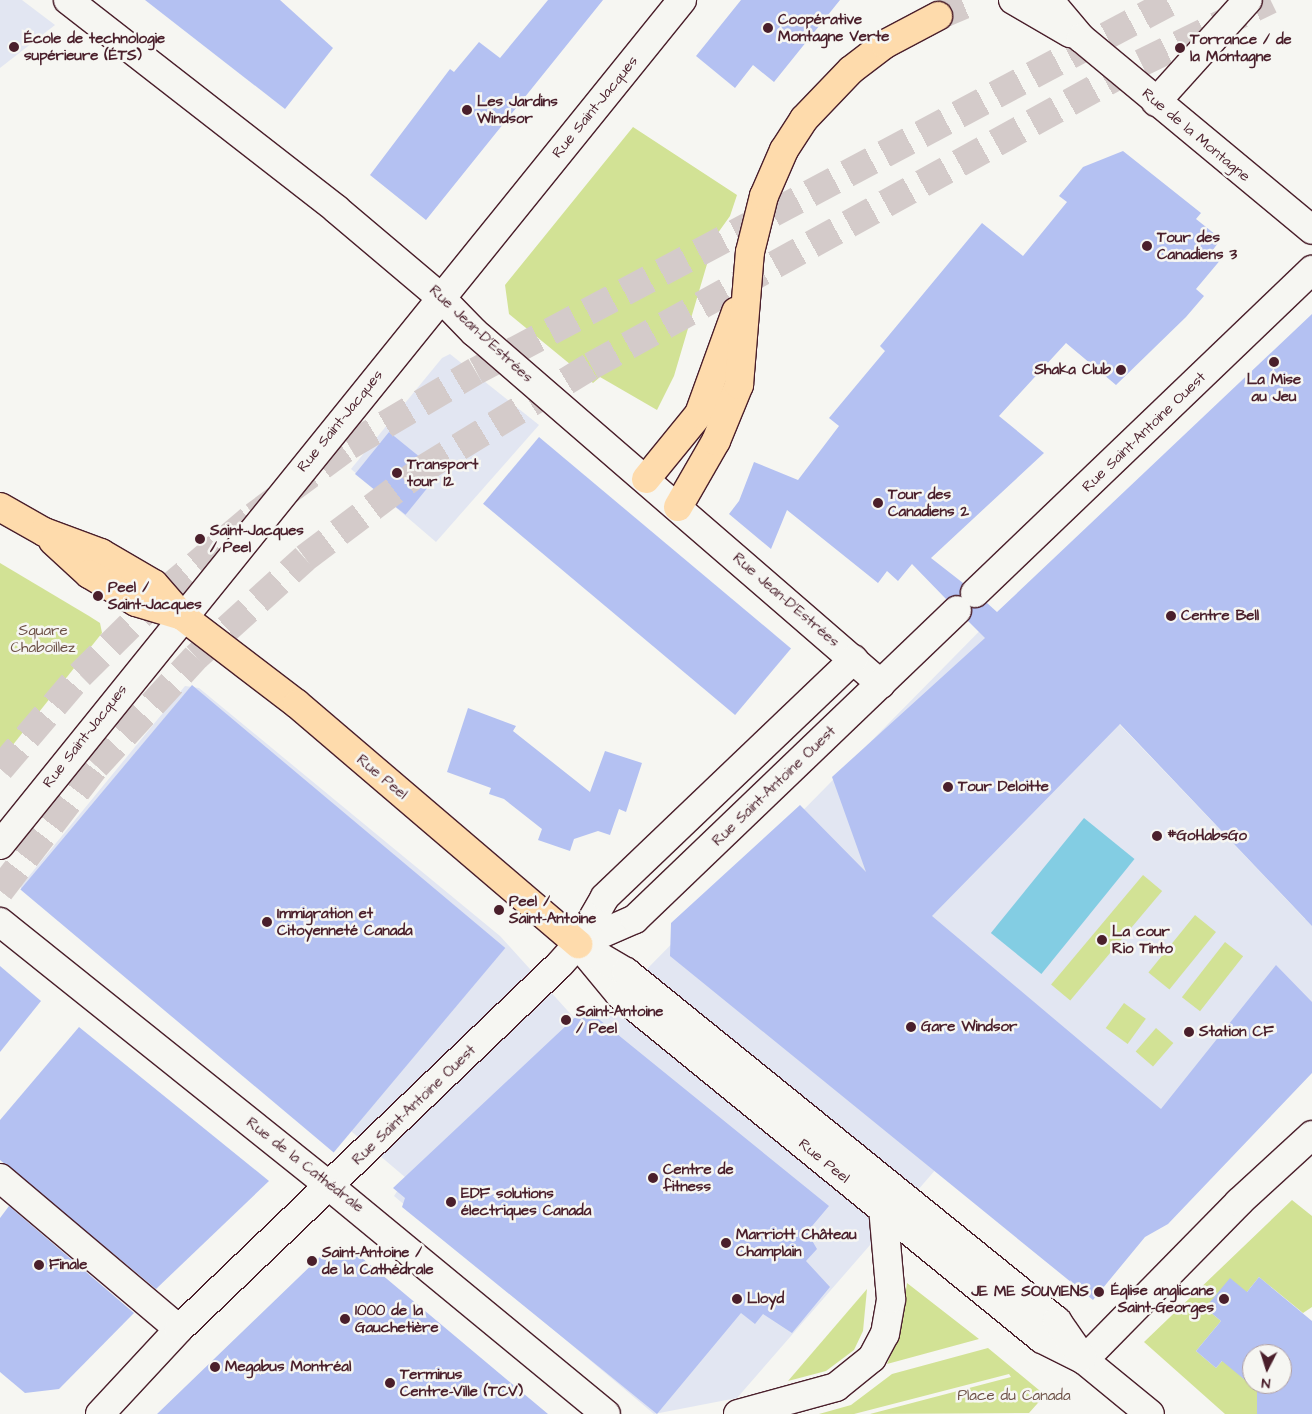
<!DOCTYPE html>
<html>
<head>
<meta charset="utf-8">
<style>
	body { margin:0 }
	#map { position:relative; width:1312px; height:1414px; overflow:hidden; background:#f6f6f2; font-family:"Architects Daughter",sans-serif }
	div>[style] { position:absolute }
	.built>* { inset:0; background:#e2e6f2 }
	.green>* { inset:0; background:#d2e295; transform-origin:0 0 }
	.water>* { inset:0; background:#83cde3; transform-origin:0 0 }
	.building>* { inset:0; background:#b4c1f2; transform-origin:0 0 }
	.highway-tunnel>* { height:28px; margin-top:-14px; transform-origin:0; background:repeating-linear-gradient(90deg,#d4cbca 0 28px,transparent 0 42px) }
	.roads { filter:drop-shadow(1px 0 #4a1f2b) drop-shadow(-1px 0 #4a1f2b) drop-shadow(0 1px #4a1f2b) drop-shadow(0 -1px #4a1f2b) }
	.street>* { height:28px; margin:-14px; padding:0 14px; transform-origin:14px; border-radius:14px; background:#f6f6f2 }
	.secondary>* { height:28px; margin:-14px; padding:0 14px; transform-origin:14px; border-radius:14px; background:#f6f6f2 }
	.primary>* { height:28px; margin:-14px; padding:0 14px; transform-origin:14px; border-radius:14px; background:#fedbac }
	.highway>* { height:28px; margin:-14px; padding:0 14px; transform-origin:14px; border-radius:14px; background:#fedbac }
	.dots>* { width:14px; height:14px; translate:-50% -50%; box-sizing:border-box; border:2px solid #f6f6f2; border-radius:50% }
	span { translate:-50% -50%; white-space:nowrap; text-align:center; line-height:1.15; -webkit-text-stroke:5px #f6f6f2; paint-order:stroke }
	.poi-label { font-size:15px; color:#4a1f2b; font-weight:700 }
	.left { translate:0 -50%; text-align:left }
	.right { translate:-100% -50%; text-align:right }
	.street-label { font-size:15px; color:#4a1f2b }
	.park-label { font-size:15px; color:#6c5046 }
	.north { position:absolute; left:1242px; top:1344px; width:50px; height:50px; box-sizing:border-box; background:#f6f6f2; border:1px solid #b1a0a2; border-radius:50%; rotate:185deg; font-size:14px; font-weight:700; line-height:20px; text-align:center; color:#4a1f2b }
	.north::after { content:''; display:block; margin:auto; width:18px; height:22px; background:#4a1f2b; clip-path:polygon(50% 0,100% 100%,50% 72%,0 100%) }
</style>
</head>
<body>
<div id="map">
	<div class="built">
		<i style="clip-path:polygon(0 0,22px 0,55px 25px,0 68px)"></i>
		<i style="clip-path:polygon(450px 354px,539px 425px,436px 542px,351px 469px,442px 358px)"></i>
		<i style="clip-path:polygon(1012px 598px,1101px 705px,1186px 794px,1305px 919px,1312px 914px,1312px 1066px,1090px 1290px,937px 1168px,737px 1398px,654px 1414px,394px 1196px,406px 1178px,331px 1114px,313px 1130px,20px 887px,185px 686px,199px 688px,500px 936px,586px 1031px)"></i>
	</div>
	<div class="green">
		<i style="clip-path:polygon(633px 127px,737px 195px,730px 216px,715px 237px,674px 376px,657px 410px,600px 377px,593px 383px,509px 314px,505px 285px)"></i>
		<i style="clip-path:polygon(0 563px,89px 616px,100px 623px,102px 633px,0 761px)"></i>
		<i style="left:1143px;top:875px;width:25px;height:143px;rotate:40deg"></i>
		<i style="left:1195px;top:915px;width:27px;height:74px;rotate:39deg"></i>
		<i style="left:1225px;top:942px;width:23px;height:70px;rotate:38deg"></i>
		<i style="left:1124px;top:1003px;width:27px;height:31px;rotate:36deg"></i>
		<i style="left:1156px;top:1028px;width:23px;height:31px;rotate:41deg"></i>
		<i style="clip-path:polygon(1292px 1200px,1312px 1216px,1312px 1307px,1303px 1313px,1259px 1277px,1247px 1292px,1205px 1308px,1221px 1321px,1196px 1351px,1216px 1368px,1230px 1352px,1260px 1393px,1259px 1414px,1225px 1414px,1144px 1342px)"></i>
		<i style="clip-path:polygon(907px 1283px,979px 1339px,887px 1364px,900px 1333px)"></i>
		<i style="clip-path:polygon(867px 1289px,863px 1331px,854px 1350px,826px 1371px,788px 1381px)"></i>
		<i style="clip-path:polygon(988px 1348px,1045px 1395px,1029px 1413px,870px 1414px,1011px 1377px,1009px 1374px,854px 1414px,819px 1414px,851px 1405px,892px 1374px)"></i>
	</div>
	<div class="water">
		<i style="left:1084px;top:818px;width:65px;height:148px;rotate:39deg"></i>
	</div>
	<div class="building">
		<i style="clip-path:polygon(145px 0,280px 0,333px 48px,285px 109px)"></i>
		<i style="clip-path:polygon(548px 0,603px 0,426px 220px,370px 175px,450px 69px,454px 72px,479px 42px,500px 58px)"></i>
		<i style="clip-path:polygon(741px 0,840px 0,774px 82px,753px 65px,735px 88px,696px 56px)"></i>
		<i style="clip-path:polygon(1123px 151px,1201px 213px,1196px 219px,1221px 239px,1212px 251px,1222px 258px,1196px 289px,1204px 296px,1186px 317px,1116px 385px,1066px 343px,999px 416px,1044px 453px,931px 558px,963px 583px,960px 595px,946px 599px,912px 564px,898px 581px,887px 571px,878px 583px,787px 510px,771px 549px,729px 514px,739px 501px,754px 462px,798px 480px,839px 426px,829px 418px,885px 351px,880px 346px,982px 223px,1023px 256px,1067px 202px,1059px 196px,1083px 167px)"></i>
		<i style="clip-path:polygon(1312px 314px,1312px 926px,1120px 724px,932px 916px,1161px 1109px,1276px 965px,1312px 1002px,1312px 1073px,1168px 1224px,1145px 1237px,1093px 1300px,670px 956px,671px 923px,800px 805px,866px 872px,832px 777px,985px 638px,968px 621px,972px 608px,987px 603px,997px 612px)"></i>
		<i style="left:389px;top:432px;width:65px;height:54px;rotate:39deg"></i>
		<i style="left:539px;top:437px;width:329px;height:87px;rotate:40deg"></i>
		<i style="left:192px;top:685px;width:409px;height:267px;rotate:40deg"></i>
		<i style="clip-path:polygon(468px 708px,516px 726px,513px 731px,590px 792px,605px 751px,642px 763px,626px 812px,619px 809px,610px 835px,598px 831px,574px 839px,570px 851px,538px 840px,542px 829px,504px 799px,489px 794px,491px 788px,447px 772px)"></i>
		<i style="clip-path:polygon(0 966px,41px 1001px,0 1052px)"></i>
		<i style="clip-path:polygon(585px 1008px,829px 1206px,807px 1232px,817px 1249px,806px 1261px,830px 1287px,792px 1333px,763px 1314px,755px 1324px,741px 1313px,657px 1414px,402px 1207px,405px 1198px,393px 1188px)"></i>
		<i style="clip-path:polygon(79px 1027px,269px 1181px,156px 1289px,0 1160px,0 1120px)"></i>
		<i style="clip-path:polygon(9px 1206px,134px 1313px,59px 1389px,25px 1393px,0 1372px,0 1218px)"></i>
		<i style="clip-path:polygon(336px 1251px,356px 1253px,548px 1414px,157px 1414px,324px 1253px,331px 1257px)"></i>
		<i style="clip-path:polygon(evenodd,1259px 1277px,1312px 1321px,1312px 1414px,1257px 1414px,1257px 1390px,1222px 1361px,1216px 1368px,1196px 1351px,1221px 1321px,1205px 1308px,1230px 1278px,1247px 1292px,1259px 1277px,1252px 1354px,1282px 1354px,1282px 1384px,1252px 1384px,1252px 1354px)"></i>
	</div>
	<div class="highway-tunnel">
		<i style="left:938px;top:16px;width:41px;rotate:-22.8deg"></i>
		<i style="left:0;top:769px;width:123px;rotate:-49.6deg"></i>
		<i style="left:80px;top:675px;width:118px;rotate:-44.7deg"></i>
		<i style="left:164px;top:592px;width:118px;rotate:-40.2deg"></i>
		<i style="left:254px;top:516px;width:118px;rotate:-36.4deg"></i>
		<i style="left:349px;top:446px;width:147px;rotate:-30.6deg"></i>
		<i style="left:476px;top:371px;width:790px;rotate:-27.99deg"></i>
		<i style="left:0;top:891px;width:158px;rotate:-52.5deg"></i>
		<i style="left:96px;top:766px;width:148px;rotate:-47.5deg"></i>
		<i style="left:196px;top:657px;width:147px;rotate:-42.2deg"></i>
		<i style="left:305px;top:558px;width:148px;rotate:-37deg"></i>
		<i style="left:423px;top:469px;width:197px;rotate:-31.5deg"></i>
		<i style="left:591px;top:366px;width:628px;rotate:-28.85deg"></i>
		<i style="left:1141px;top:63px;width:144px;rotate:-26deg"></i>
	</div>
	<div class="roads">
		<div class="street">
			<i style="left:68px;top:0;width:340px;rotate:37.9deg"></i>
			<i style="left:336px;top:209px;width:136px;rotate:40.2deg"></i>
			<i style="left:1156px;top:102px;width:137px;rotate:-48deg"></i>
			<i style="left:0;top:1178px;width:234px;rotate:40.2deg"></i>
			<i style="left:328px;top:1185px;width:360px;rotate:39.5deg"></i>
			<i style="left:1084px;top:1360px;width:221px;rotate:-45.5deg"></i>
			<i style="left:1239px;top:1202px;width:99px;rotate:-42.5deg"></i>
			<i style="left:738px;top:1414px;width:102px;rotate:-15.4deg"></i>
			<i style="left:836px;top:1387px;width:46px;rotate:-38.9deg"></i>
			<i style="left:872px;top:1358px;width:27px;rotate:-62deg"></i>
			<i style="left:885px;top:1334px;width:36px;rotate:-80deg"></i>
			<i style="left:891px;top:1299px;width:91px;rotate:-95deg"></i>
		</div>
		<div class="secondary">
			<i style="left:1013px;top:0;width:66px;rotate:30.1deg"></i>
			<i style="left:1049px;top:0;width:50px;rotate:49.9deg"></i>
			<i style="left:1081px;top:38px;width:300px;rotate:39.7deg"></i>
			<i style="left:440px;top:297px;width:49px;rotate:45.8deg"></i>
			<i style="left:474px;top:332px;width:538px;rotate:40.86deg"></i>
			<i style="left:975px;top:593px;width:467px;rotate:-43.8deg"></i>
			<i style="left:0;top:845px;width:1086px;rotate:-51.09deg"></i>
			<i style="left:0;top:922px;width:420px;rotate:38.7deg"></i>
			<i style="left:578px;top:944px;width:66px;rotate:50.5deg"></i>
			<i style="left:620px;top:995px;width:544px;rotate:39.19deg"></i>
			<i style="left:1042px;top:1339px;width:47px;rotate:26.6deg"></i>
			<i style="left:1084px;top:1360px;width:85px;rotate:39.3deg"></i>
			<i style="left:578px;top:944px;width:62px;rotate:-23.7deg"></i>
			<i style="left:635px;top:919px;width:446px;rotate:-43.8deg"></i>
			<i style="left:590px;top:951px;width:42px;rotate:30.3deg"></i>
			<i style="left:626px;top:972px;width:555px;rotate:39deg"></i>
			<i style="left:1057px;top:1321px;width:44px;rotate:55.2deg"></i>
			<i style="left:100px;top:1414px;width:116px;rotate:-47.1deg"></i>
			<i style="left:179px;top:1329px;width:528px;rotate:-43.77deg"></i>
			<i style="left:560px;top:964px;width:27px;rotate:-48deg"></i>
			<i style="left:578px;top:944px;width:54px;rotate:-60.1deg"></i>
			<i style="left:605px;top:897px;width:344px;rotate:-43.7deg"></i>
		</div>
		<div class="primary">
			<i style="left:0;top:507px;width:51px;rotate:29.6deg"></i>
			<i style="left:44px;top:532px;width:61px;rotate:20.2deg"></i>
			<i style="left:101px;top:553px;width:61px;rotate:30.3deg"></i>
			<i style="left:154px;top:584px;width:43px;rotate:48.8deg"></i>
			<i style="left:182px;top:616px;width:145px;rotate:37.4deg"></i>
			<i style="left:297px;top:704px;width:370px;rotate:40.5deg"></i>
			<i style="left:53px;top:541px;width:49px;rotate:42.5deg"></i>
			<i style="left:89px;top:574px;width:55px;rotate:30.8deg"></i>
			<i style="left:136px;top:602px;width:48px;rotate:16.9deg"></i>
		</div>
		<div class="highway">
			<i style="left:646px;top:479px;width:84px;rotate:-50.8deg"></i>
			<i style="left:699px;top:414px;width:109px;rotate:-70.1deg"></i>
			<i style="left:678px;top:507px;width:76px;rotate:-60.1deg"></i>
			<i style="left:716px;top:441px;width:61px;rotate:-67.7deg"></i>
			<i style="left:739px;top:385px;width:133px;rotate:-85.3deg"></i>
			<i style="left:750px;top:252px;width:58px;rotate:-76deg"></i>
			<i style="left:764px;top:196px;width:50px;rotate:-66.5deg"></i>
			<i style="left:784px;top:150px;width:37px;rotate:-57deg"></i>
			<i style="left:804px;top:119px;width:68px;rotate:-46.2deg"></i>
			<i style="left:851px;top:70px;width:43px;rotate:-37.4deg"></i>
			<i style="left:885px;top:44px;width:60px;rotate:-27.8deg"></i>
		</div>
	</div>
	<div class="dots">
		<i style="left:768px;top:28px;background:#4a1f2b"></i>
		<i style="left:14px;top:47px;background:#4a1f2b"></i>
		<i style="left:1180px;top:48px;background:#4a1f2b"></i>
		<i style="left:467px;top:110px;background:#4a1f2b"></i>
		<i style="left:1147px;top:246px;background:#4a1f2b"></i>
		<i style="left:1274px;top:362px;background:#4a1f2b"></i>
		<i style="left:1121px;top:370px;background:#4a1f2b"></i>
		<i style="left:397px;top:473px;background:#4a1f2b"></i>
		<i style="left:878px;top:503px;background:#4a1f2b"></i>
		<i style="left:200px;top:539px;background:#4a1f2b"></i>
		<i style="left:98px;top:596px;background:#4a1f2b"></i>
		<i style="left:1171px;top:616px;background:#4a1f2b"></i>
		<i style="left:948px;top:787px;background:#4a1f2b"></i>
		<i style="left:1157px;top:836px;background:#4a1f2b"></i>
		<i style="left:499px;top:910px;background:#4a1f2b"></i>
		<i style="left:267px;top:922px;background:#4a1f2b"></i>
		<i style="left:1102px;top:940px;background:#4a1f2b"></i>
		<i style="left:566px;top:1020px;background:#4a1f2b"></i>
		<i style="left:911px;top:1027px;background:#4a1f2b"></i>
		<i style="left:1189px;top:1032px;background:#4a1f2b"></i>
		<i style="left:653px;top:1178px;background:#4a1f2b"></i>
		<i style="left:451px;top:1202px;background:#4a1f2b"></i>
		<i style="left:726px;top:1243px;background:#4a1f2b"></i>
		<i style="left:312px;top:1261px;background:#4a1f2b"></i>
		<i style="left:39px;top:1265px;background:#4a1f2b"></i>
		<i style="left:1099px;top:1292px;background:#4a1f2b"></i>
		<i style="left:737px;top:1299px;background:#4a1f2b"></i>
		<i style="left:1224px;top:1299px;background:#4a1f2b"></i>
		<i style="left:345px;top:1319px;background:#4a1f2b"></i>
		<i style="left:215px;top:1367px;background:#4a1f2b"></i>
		<i style="left:390px;top:1383px;background:#4a1f2b"></i>
	</div>
	<div class="poi-label">
		<span class="left" style="left:778px;top:28px">Coopérative<br>Montagne Verte</span>
		<span class="left" style="left:24px;top:47px">École de technologie<br>supérieure (ÉTS)</span>
		<span class="left" style="left:1190px;top:48px">Torrance / de<br>la Montagne</span>
		<span class="left" style="left:477px;top:110px">Les Jardins<br>Windsor</span>
		<span class="left" style="left:1157px;top:246px">Tour des<br>Canadiens 3</span>
		<span class="right" style="left:1111px;top:370px">Shaka Club</span>
		<span style="left:1274px;top:388px">La Mise<br>au Jeu</span>
		<span class="left" style="left:407px;top:473px">Transport<br>tour 12</span>
		<span class="left" style="left:888px;top:503px">Tour des<br>Canadiens 2</span>
		<span class="left" style="left:210px;top:539px">Saint-Jacques<br>/ Peel</span>
		<span class="left" style="left:108px;top:596px">Peel /<br>Saint-Jacques</span>
		<span class="left" style="left:1181px;top:616px">Centre Bell</span>
		<span class="left" style="left:958px;top:787px">Tour Deloitte</span>
		<span class="left" style="left:1167px;top:836px">#GoHabsGo</span>
		<span class="left" style="left:509px;top:910px">Peel /<br>Saint-Antoine</span>
		<span class="left" style="left:277px;top:922px">Immigration et<br>Citoyenneté Canada</span>
		<span class="left" style="left:1112px;top:940px">La cour<br>Rio Tinto</span>
		<span class="left" style="left:576px;top:1020px">Saint-Antoine<br>/ Peel</span>
		<span class="left" style="left:921px;top:1027px">Gare Windsor</span>
		<span class="left" style="left:1199px;top:1032px">Station CF</span>
		<span class="left" style="left:663px;top:1178px">Centre de<br>fitness</span>
		<span class="left" style="left:461px;top:1202px">EDF solutions<br>électriques Canada</span>
		<span class="left" style="left:736px;top:1243px">Marriott Château<br>Champlain</span>
		<span class="left" style="left:322px;top:1261px">Saint-Antoine /<br>de la Cathédrale</span>
		<span class="left" style="left:49px;top:1265px">Finale</span>
		<span class="right" style="left:1214px;top:1299px">Église anglicane<br>Saint-Georges</span>
		<span class="right" style="left:1089px;top:1292px">JE ME SOUVIENS</span>
		<span class="left" style="left:747px;top:1299px">Lloyd</span>
		<span class="left" style="left:355px;top:1319px">1000 de la<br>Gauchetière</span>
		<span class="left" style="left:225px;top:1367px">Megabus Montréal</span>
		<span class="left" style="left:400px;top:1383px">Terminus<br>Centre-Ville (TCV)</span>
	</div>
	<div class="street-label">
		<span style="left:595px;top:107px;rotate:-51deg">Rue Saint-Jacques</span>
		<span style="left:1196px;top:135px;rotate:40deg">Rue de la Montagne</span>
		<span style="left:481px;top:334px;rotate:43deg">Rue Jean-D'Estrées</span>
		<span style="left:340px;top:421px;rotate:-51deg">Rue Saint-Jacques</span>
		<span style="left:1144px;top:432px;rotate:-44deg">Rue Saint-Antoine Ouest</span>
		<span style="left:786px;top:600px;rotate:41deg">Rue Jean-D'Estrées</span>
		<span style="left:85px;top:736px;rotate:-52deg">Rue Saint-Jacques</span>
		<span style="left:382px;top:777px;rotate:40deg">Rue Peel</span>
		<span style="left:774px;top:786px;rotate:-44deg">Rue Saint-Antoine Ouest</span>
		<span style="left:414px;top:1105px;rotate:-44deg">Rue Saint-Antoine Ouest</span>
		<span style="left:824px;top:1161px;rotate:39deg">Rue Peel</span>
		<span style="left:305px;top:1165px;rotate:38deg">Rue de la Cathédrale</span>
	</div>
	<div class="park-label">
		<span style="left:43px;top:639px">Square<br>Chaboillez</span>
		<span style="left:1014px;top:1396px">Place du Canada</span>
	</div>
	<div class="north">N</div>
</div>
</body>
</html>
